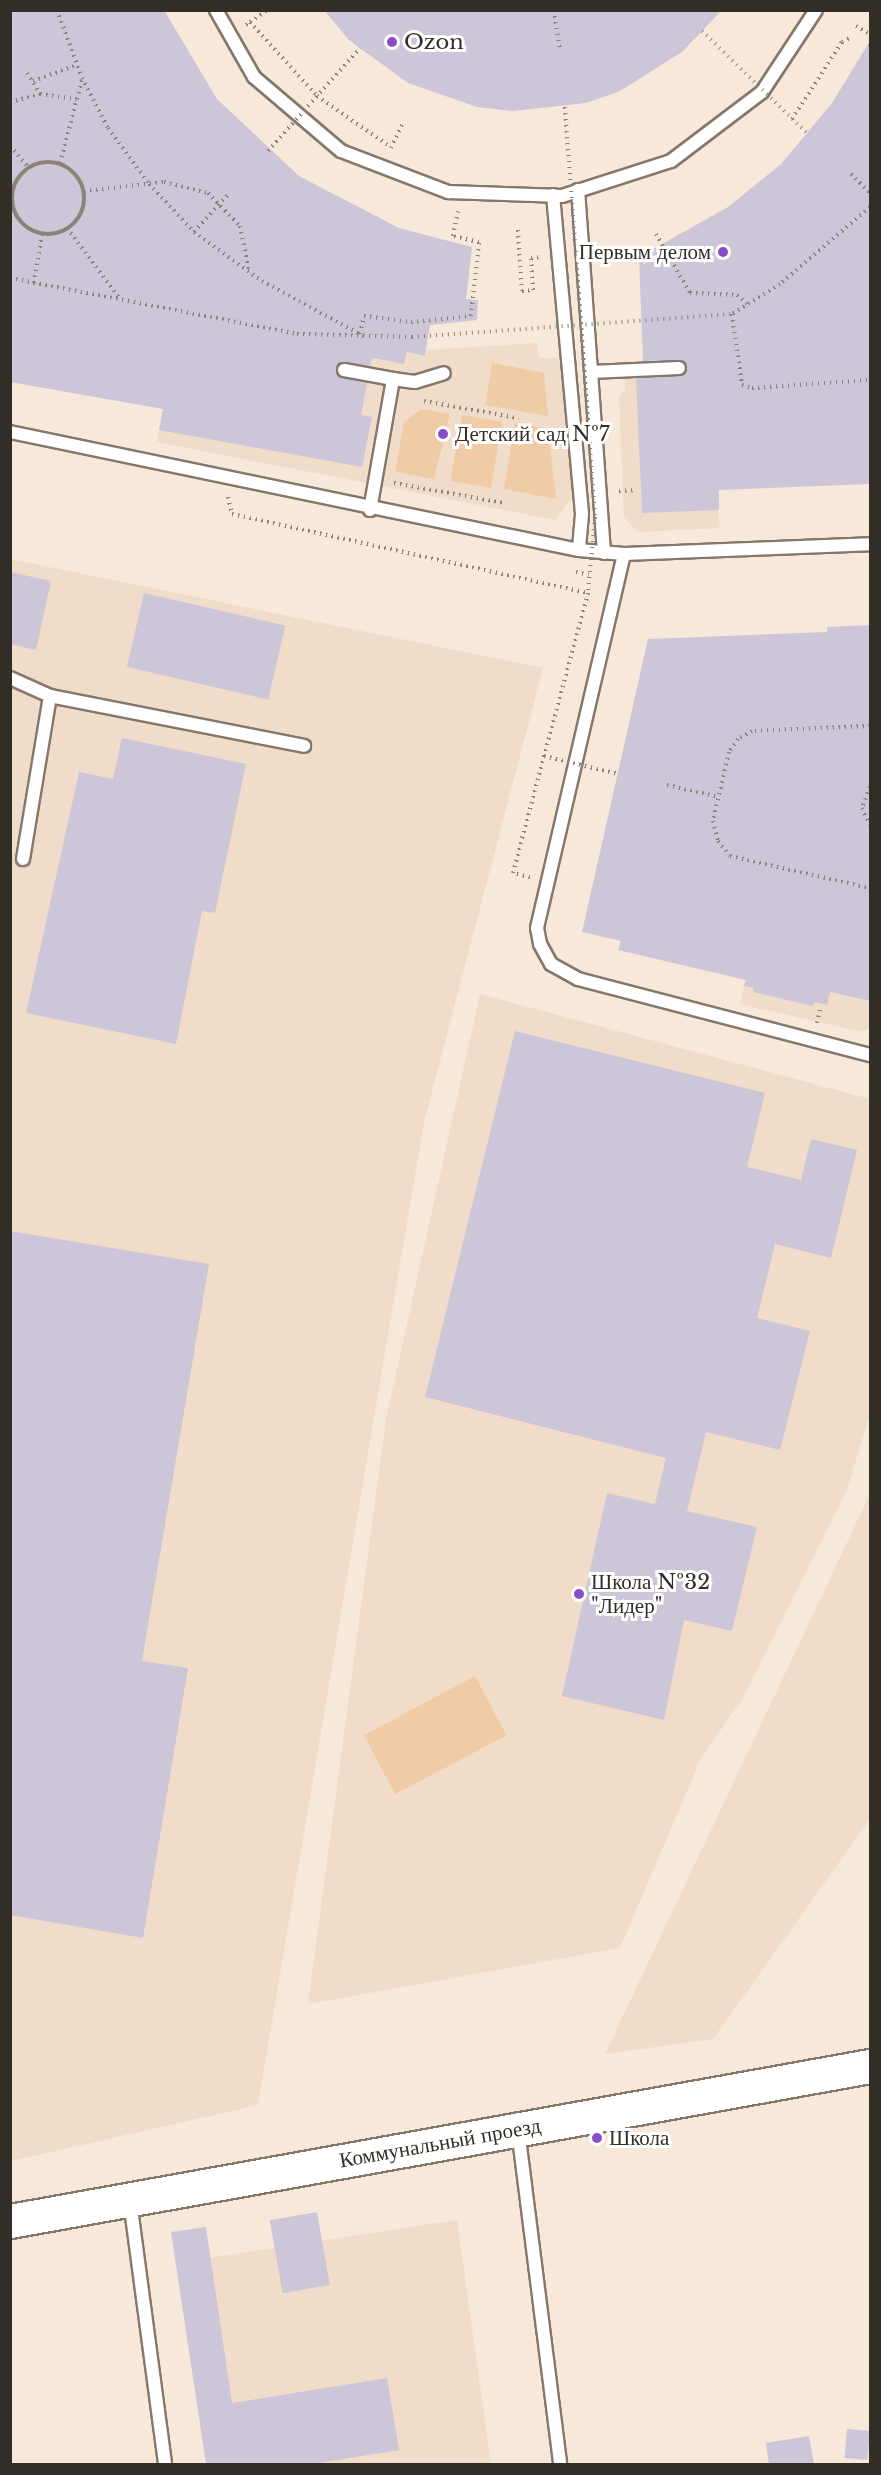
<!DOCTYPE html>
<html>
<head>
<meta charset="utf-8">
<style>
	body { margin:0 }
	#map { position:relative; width:881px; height:2475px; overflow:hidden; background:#f7e8d9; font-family:"Libre Baskerville",serif }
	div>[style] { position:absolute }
	.built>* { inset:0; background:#f0dcc8 }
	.green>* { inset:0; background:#efcca5; transform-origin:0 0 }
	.building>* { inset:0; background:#cdc6d8; transform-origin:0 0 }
	.path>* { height:4px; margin-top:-2px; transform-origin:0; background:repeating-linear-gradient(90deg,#8b8278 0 1.5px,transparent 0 6px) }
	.path>.ring { margin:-2px; padding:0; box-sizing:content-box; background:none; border:4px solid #8b8278; border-radius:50% }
	.roads { filter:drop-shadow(2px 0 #85786b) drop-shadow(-2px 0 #85786b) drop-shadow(0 2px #85786b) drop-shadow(0 -2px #85786b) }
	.lane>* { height:12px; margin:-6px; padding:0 6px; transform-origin:6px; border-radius:6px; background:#fff }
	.secondary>* { height:33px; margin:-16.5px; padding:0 16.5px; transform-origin:16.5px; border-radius:16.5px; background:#fff }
	.path-bridge>* { height:4px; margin-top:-2px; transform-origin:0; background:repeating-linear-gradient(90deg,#8b8278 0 1.5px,transparent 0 6px) }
	.dots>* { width:16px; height:16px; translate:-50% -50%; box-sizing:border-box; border:3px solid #fff; border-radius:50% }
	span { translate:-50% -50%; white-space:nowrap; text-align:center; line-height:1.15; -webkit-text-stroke:6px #fff; paint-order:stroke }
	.poi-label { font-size:21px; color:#322d27 }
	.left { translate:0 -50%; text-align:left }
	.right { translate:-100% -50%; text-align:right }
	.street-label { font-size:21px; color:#322d27 }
	.frame { position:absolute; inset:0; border:12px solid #322d27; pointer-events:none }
</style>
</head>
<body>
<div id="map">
	<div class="built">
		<i style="clip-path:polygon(537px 343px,539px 358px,560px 358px,572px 498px,555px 520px,157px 442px,163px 409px,319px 437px,334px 352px,404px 364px,407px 352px,425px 356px,426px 350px)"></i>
		<i style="clip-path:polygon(699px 359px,720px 528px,637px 532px,624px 517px,619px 395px,625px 390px,624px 362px)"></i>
		<i style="clip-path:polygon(10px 559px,543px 668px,424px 1122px,258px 2105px,11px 2161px)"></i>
		<i style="clip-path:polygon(747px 973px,870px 1001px,870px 1027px,862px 1032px,740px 1004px)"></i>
		<i style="clip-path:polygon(480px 994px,870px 1099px,870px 1413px,847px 1490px,743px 1698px,701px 1758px,620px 1948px,308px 2004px,386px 1419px)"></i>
		<i style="clip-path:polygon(870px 1494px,870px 1819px,713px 2039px,605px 2054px)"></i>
		<i style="clip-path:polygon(457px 2220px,491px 2464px,209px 2464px,183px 2262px)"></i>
	</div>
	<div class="green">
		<i style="clip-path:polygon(492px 363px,544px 373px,548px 416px,485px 405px)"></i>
		<i style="clip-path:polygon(421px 409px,450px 414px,434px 479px,395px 472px,404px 422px)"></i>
		<i style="left:462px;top:415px;width:41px;height:67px;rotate:10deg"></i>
		<i style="clip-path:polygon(515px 423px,548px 429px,556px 499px,504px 489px)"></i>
		<i style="left:475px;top:1676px;width:67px;height:126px;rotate:62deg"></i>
	</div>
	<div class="building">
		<i style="clip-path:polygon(10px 10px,164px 10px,217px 99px,299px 176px,399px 228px,472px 247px,466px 299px,478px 300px,477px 320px,430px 325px,425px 356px,407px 352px,404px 364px,372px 358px,370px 366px,337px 365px,339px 377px,367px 383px,361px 415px,372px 417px,362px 467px,159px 430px,163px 409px,10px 382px)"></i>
		<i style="clip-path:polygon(324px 10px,722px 10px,682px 52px,620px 91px,586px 103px,513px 111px,477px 107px,408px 83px,349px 40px)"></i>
		<i style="clip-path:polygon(870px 41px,870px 484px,719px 490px,719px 510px,642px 513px,636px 378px,680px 376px,687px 368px,679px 360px,643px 361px,639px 257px,728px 207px,781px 164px,832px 103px)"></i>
		<i style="clip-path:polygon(10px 572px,51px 581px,36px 650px,10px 644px)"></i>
		<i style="left:144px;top:593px;width:145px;height:76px;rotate:13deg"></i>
		<i style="clip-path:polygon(870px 625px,870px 1001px,830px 992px,827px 1005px,814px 1002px,813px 1006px,753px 992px,754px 988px,744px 986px,746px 980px,618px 950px,621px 941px,582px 932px,648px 639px,827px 632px,827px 627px)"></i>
		<i style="clip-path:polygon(122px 738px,246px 764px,215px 913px,202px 911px,176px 1044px,26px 1013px,79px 772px,113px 779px)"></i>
		<i style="clip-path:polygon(515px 1031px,765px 1093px,747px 1167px,801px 1180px,811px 1139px,857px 1150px,831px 1258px,775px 1244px,757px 1318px,810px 1331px,780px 1450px,706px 1432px,687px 1511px,757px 1527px,732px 1631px,684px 1620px,664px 1720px,562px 1696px,607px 1493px,655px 1504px,666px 1458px,425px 1397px)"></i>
		<i style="clip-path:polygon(10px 1231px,209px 1264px,142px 1661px,188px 1668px,143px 1938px,10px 1915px)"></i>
		<i style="left:317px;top:2212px;width:74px;height:48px;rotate:80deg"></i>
		<i style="clip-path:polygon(206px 2227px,232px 2403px,387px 2378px,399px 2450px,313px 2464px,206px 2464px,171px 2232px)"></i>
		<i style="left:847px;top:2429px;width:23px;height:29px;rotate:5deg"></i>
		<i style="clip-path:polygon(809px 2436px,814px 2464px,769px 2464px,766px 2443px)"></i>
	</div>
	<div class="path">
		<i style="left:57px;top:10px;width:72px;rotate:69.8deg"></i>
		<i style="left:82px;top:78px;width:56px;rotate:62.5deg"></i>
		<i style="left:108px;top:128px;width:69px;rotate:53.8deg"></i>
		<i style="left:149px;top:184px;width:66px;rotate:46.8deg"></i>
		<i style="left:194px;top:232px;width:84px;rotate:35.8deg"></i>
		<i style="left:262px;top:281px;width:117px;rotate:28.5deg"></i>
		<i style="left:554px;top:10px;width:41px;rotate:81.7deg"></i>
		<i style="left:250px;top:22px;width:22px;rotate:-34deg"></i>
		<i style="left:246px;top:25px;width:5px;rotate:-37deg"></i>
		<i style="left:250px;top:22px;width:100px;rotate:47.8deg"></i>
		<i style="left:317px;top:96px;width:88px;rotate:34.8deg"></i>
		<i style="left:856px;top:26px;width:16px;rotate:30deg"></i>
		<i style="left:870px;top:46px;width:1px;rotate:-90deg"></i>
		<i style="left:27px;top:73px;width:25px;rotate:58deg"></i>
		<i style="left:33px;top:81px;width:47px;rotate:-20deg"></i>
		<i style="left:10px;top:102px;width:31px;rotate:-15deg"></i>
		<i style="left:40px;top:94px;width:37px;rotate:8deg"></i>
		<i style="left:792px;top:119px;width:92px;rotate:-57deg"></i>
		<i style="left:842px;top:42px;width:11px;rotate:-27deg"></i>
		<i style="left:10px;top:146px;width:29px;rotate:49deg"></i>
		<i style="left:391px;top:148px;width:26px;rotate:-65deg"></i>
		<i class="ring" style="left:12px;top:162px;width:68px;height:68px"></i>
		<i style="left:60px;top:163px;width:86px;rotate:-75.2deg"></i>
		<i style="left:851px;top:174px;width:27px;rotate:45deg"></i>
		<i style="left:84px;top:191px;width:81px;rotate:-6.4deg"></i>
		<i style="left:164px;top:182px;width:45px;rotate:14deg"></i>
		<i style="left:208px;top:193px;width:46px;rotate:45.9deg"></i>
		<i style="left:240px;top:226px;width:46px;rotate:78.7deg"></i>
		<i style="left:870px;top:207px;width:118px;rotate:139.5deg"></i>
		<i style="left:780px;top:284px;width:57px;rotate:148deg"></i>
		<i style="left:732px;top:314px;width:72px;rotate:82deg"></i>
		<i style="left:742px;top:385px;width:10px;rotate:17deg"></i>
		<i style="left:752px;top:388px;width:118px;rotate:-3.9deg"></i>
		<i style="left:10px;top:220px;width:8px;rotate:-30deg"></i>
		<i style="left:67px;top:228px;width:89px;rotate:53.3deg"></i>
		<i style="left:518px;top:230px;width:61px;rotate:86.2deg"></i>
		<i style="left:522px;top:291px;width:11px;rotate:-5deg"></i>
		<i style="left:533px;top:290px;width:32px;rotate:-94deg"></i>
		<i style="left:531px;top:258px;width:9px;rotate:-6deg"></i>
		<i style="left:194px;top:232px;width:54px;rotate:-48deg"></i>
		<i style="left:656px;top:234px;width:68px;rotate:60deg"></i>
		<i style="left:690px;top:293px;width:47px;rotate:2.4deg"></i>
		<i style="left:737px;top:295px;width:13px;rotate:42deg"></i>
		<i style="left:10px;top:278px;width:292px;rotate:11deg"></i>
		<i style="left:297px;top:334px;width:115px;rotate:1.5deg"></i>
		<i style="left:34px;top:283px;width:51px;rotate:-80.9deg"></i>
		<i style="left:360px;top:334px;width:18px;rotate:-77deg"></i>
		<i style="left:364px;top:316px;width:47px;rotate:7.3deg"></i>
		<i style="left:411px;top:322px;width:60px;rotate:-5.7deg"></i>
		<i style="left:471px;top:316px;width:74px;rotate:-83.8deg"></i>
		<i style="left:479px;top:242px;width:27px;rotate:-167deg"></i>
		<i style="left:453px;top:236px;width:25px;rotate:-79deg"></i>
		<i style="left:424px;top:401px;width:96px;rotate:10.3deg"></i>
		<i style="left:394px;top:483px;width:112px;rotate:10.3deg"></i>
		<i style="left:619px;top:491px;width:17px;rotate:-3deg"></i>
		<i style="left:228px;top:497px;width:17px;rotate:77deg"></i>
		<i style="left:232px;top:514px;width:365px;rotate:12.5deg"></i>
		<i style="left:576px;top:572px;width:13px;rotate:13deg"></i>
		<i style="left:870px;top:726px;width:118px;rotate:177.6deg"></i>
		<i style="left:752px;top:731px;width:16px;rotate:150deg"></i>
		<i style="left:738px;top:739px;width:16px;rotate:125deg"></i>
		<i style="left:729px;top:752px;width:71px;rotate:103.1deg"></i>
		<i style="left:713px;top:821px;width:21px;rotate:76deg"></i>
		<i style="left:718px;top:841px;width:19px;rotate:51deg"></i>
		<i style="left:730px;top:856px;width:144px;rotate:12.9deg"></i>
		<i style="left:667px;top:785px;width:53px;rotate:13deg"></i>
		<i style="left:870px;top:787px;width:22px;rotate:111deg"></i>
		<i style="left:862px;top:808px;width:19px;rotate:65deg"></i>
		<i style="left:530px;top:877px;width:17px;rotate:-167deg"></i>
		<i style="left:513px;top:873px;width:121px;rotate:-75.2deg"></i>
		<i style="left:817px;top:1023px;width:14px;rotate:-78deg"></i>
	</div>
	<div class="roads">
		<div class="lane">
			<i style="left:216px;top:10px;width:77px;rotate:60.4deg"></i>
			<i style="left:254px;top:77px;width:114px;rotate:40.4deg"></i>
			<i style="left:341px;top:151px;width:115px;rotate:21deg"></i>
			<i style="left:448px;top:192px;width:114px;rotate:2deg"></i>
			<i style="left:562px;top:196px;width:114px;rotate:-17.8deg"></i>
			<i style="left:671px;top:161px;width:114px;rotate:-37.2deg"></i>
			<i style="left:762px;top:92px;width:98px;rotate:-56.6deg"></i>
			<i style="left:578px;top:190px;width:364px;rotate:85.9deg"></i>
			<i style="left:553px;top:195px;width:320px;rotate:84.8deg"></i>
			<i style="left:582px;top:514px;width:36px;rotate:95deg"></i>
			<i style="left:344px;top:370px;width:50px;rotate:10.4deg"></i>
			<i style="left:591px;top:372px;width:88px;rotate:-2.6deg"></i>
			<i style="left:10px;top:432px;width:581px;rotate:11.72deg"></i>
			<i style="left:579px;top:550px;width:45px;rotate:5.1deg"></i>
			<i style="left:624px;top:554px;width:246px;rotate:-2.3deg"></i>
			<i style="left:370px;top:510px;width:133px;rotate:-80deg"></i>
			<i style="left:393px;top:379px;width:22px;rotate:8deg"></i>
			<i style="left:415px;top:382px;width:30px;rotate:-17deg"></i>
			<i style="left:624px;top:554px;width:384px;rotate:103.1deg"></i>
			<i style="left:537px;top:928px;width:16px;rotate:79deg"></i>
			<i style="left:540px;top:944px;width:23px;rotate:61deg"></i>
			<i style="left:551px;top:964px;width:31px;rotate:29deg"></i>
			<i style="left:578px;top:979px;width:302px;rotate:14.6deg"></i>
			<i style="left:10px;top:678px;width:44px;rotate:24.2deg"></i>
			<i style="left:50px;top:696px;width:259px;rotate:11.1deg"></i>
			<i style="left:23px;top:859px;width:165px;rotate:-80.6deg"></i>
			<i style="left:518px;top:2130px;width:337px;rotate:82.8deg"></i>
			<i style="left:130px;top:2201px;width:265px;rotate:82.4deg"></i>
		</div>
		<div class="secondary">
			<i style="left:10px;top:2221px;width:874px;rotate:-10.22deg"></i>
		</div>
	</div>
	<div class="path-bridge">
		<i style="left:702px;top:31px;width:148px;rotate:44.2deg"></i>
		<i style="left:565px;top:107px;width:411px;rotate:85.8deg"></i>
		<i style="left:595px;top:517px;width:76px;rotate:95.3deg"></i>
		<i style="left:588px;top:593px;width:169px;rotate:105.1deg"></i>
		<i style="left:544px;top:756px;width:76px;rotate:13.7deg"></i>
		<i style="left:268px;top:151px;width:138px;rotate:-48.2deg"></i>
		<i style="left:412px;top:337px;width:321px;rotate:-4.1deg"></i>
	</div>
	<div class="dots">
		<i style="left:392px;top:42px;background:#864dc4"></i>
		<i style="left:723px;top:252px;background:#864dc4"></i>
		<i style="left:443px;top:434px;background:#864dc4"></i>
		<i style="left:579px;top:1594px;background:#864dc4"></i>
		<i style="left:597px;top:2138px;background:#864dc4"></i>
	</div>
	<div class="poi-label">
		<span class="left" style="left:404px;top:42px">Ozon</span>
		<span class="right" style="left:711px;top:252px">Первым делом</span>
		<span class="left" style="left:455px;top:434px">Детский сад №7</span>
		<span class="left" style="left:591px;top:1594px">Школа №32<br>"Лидер"</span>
		<span class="left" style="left:609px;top:2138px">Школа</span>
	</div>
	<div class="street-label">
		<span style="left:440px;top:2143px;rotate:-10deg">Коммунальный проезд</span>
	</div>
	<div class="frame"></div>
</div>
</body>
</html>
